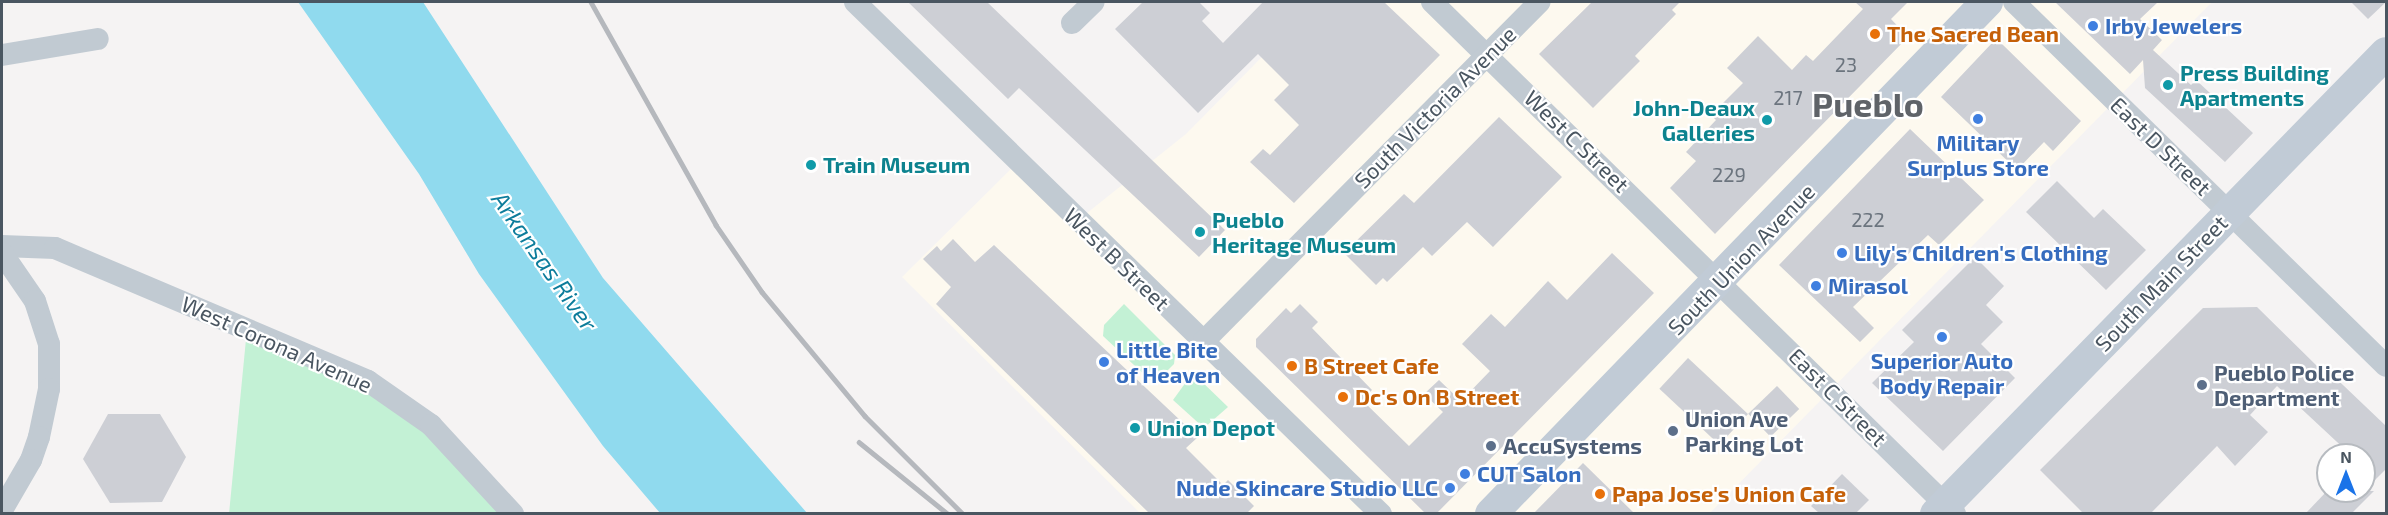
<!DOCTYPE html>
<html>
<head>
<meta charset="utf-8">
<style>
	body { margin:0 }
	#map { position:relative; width:2388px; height:515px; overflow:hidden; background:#f5f3f3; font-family:"Exo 2",sans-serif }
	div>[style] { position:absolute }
	.commercial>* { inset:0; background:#fdf9ef }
	.green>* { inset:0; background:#c3f1d5 }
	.water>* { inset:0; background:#90daee }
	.building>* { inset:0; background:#cdcfd5; transform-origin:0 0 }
	.street>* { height:22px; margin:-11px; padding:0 11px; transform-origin:11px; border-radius:11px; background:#c1cad2 }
	.secondary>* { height:32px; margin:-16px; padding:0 16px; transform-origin:16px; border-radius:16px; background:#c1cbd6 }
	.rail>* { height:4.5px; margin:-2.25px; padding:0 2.25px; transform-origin:2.25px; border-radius:2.25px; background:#b5b8bd }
	.dots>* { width:16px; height:16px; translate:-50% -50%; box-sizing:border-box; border:3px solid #fff; border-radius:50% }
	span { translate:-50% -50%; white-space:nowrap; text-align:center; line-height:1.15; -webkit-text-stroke:4.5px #fff; paint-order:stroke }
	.number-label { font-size:20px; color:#6b747e }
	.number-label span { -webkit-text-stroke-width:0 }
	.shop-label { font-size:22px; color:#366cbe; font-weight:700 }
	.left { translate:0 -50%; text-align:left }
	.right { translate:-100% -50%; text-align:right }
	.food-label { font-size:22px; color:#c56008; font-weight:700 }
	.culture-label { font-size:22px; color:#0d838f; font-weight:700 }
	.street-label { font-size:22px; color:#4a5661 }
	.service-label { font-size:22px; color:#4e5e75; font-weight:700 }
	.water-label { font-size:24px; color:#0c7c9b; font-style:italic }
	.town-label { font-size:34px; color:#5f6368; font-weight:700 }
	.frame { position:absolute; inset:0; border:3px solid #4a5661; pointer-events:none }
	.north { position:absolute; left:2316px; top:443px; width:60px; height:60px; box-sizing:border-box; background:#fff; border:2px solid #b7bbc0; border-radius:50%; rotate:0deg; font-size:16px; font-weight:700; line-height:24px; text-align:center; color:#4a5661 }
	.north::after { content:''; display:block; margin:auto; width:21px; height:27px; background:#1a73e8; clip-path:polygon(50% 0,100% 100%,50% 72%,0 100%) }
</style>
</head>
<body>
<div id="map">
	<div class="commercial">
		<i style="clip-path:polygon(1316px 2px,2212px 2px,1710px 513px,1140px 513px,902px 277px,1018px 162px,1077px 221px,1186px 134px)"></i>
	</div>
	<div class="green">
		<i style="clip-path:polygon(1124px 304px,1175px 355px,1174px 364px,1160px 378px,1150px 380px,1103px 336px,1104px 325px)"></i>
		<i style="clip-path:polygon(247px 329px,368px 381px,513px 514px,229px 514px)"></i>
		<i style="clip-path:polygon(1197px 377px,1228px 407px,1204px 428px,1173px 400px,1189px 378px)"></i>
	</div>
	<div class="water">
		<i style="clip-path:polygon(298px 2px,423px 2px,603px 278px,807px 513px,660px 513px,603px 446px,479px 274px,419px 174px)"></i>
	</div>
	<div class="building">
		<i style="clip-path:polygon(908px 2px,987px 2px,1225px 230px,1199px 257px,1019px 88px,1008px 99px)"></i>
		<i style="clip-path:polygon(1143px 2px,1199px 2px,1210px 13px,1202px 21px,1223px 43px,1263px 2px,1384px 2px,1440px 55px,1294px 203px,1250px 162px,1263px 149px,1270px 155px,1299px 125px,1274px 100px,1289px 85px,1258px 54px,1198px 113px,1115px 29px)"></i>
		<i style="clip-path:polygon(1592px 2px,1680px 2px,1672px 10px,1676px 14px,1635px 56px,1640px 61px,1593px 108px,1539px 54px)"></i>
		<i style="clip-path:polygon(1855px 2px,1908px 2px,1891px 19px,1908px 37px,1715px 234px,1670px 188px,1696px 161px,1686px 152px,1716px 120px,1711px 115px,1743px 83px,1727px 68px,1758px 36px,1792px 70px,1806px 55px,1813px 61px,1863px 9px)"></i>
		<i style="clip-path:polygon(2055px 2px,2158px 2px,2140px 19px,2162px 40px,2153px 50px,2191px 85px,2196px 80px,2253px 133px,2225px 162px,2145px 88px,2143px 60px,2130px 74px)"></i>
		<i style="clip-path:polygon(2351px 2px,2386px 2px,2368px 19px)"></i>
		<i style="clip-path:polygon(1992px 43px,2002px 44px,2081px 121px,2053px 151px,2044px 142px,2017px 170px,1941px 97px)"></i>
		<i style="clip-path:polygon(1499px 117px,1562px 177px,1493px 247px,1467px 222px,1432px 256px,1423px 247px,1387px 282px,1383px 278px,1376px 285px,1344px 253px,1404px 194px,1414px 203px)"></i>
		<i style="clip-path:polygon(1910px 129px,1984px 200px,1939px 245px,1928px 235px,1853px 307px,1874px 328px,1860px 342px,1779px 265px)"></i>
		<i style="clip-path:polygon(2057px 181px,2094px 218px,2103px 209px,2146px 250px,2106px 290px,2026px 212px)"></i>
		<i style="clip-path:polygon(953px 239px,975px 262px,994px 245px,1198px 437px,1186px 448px,1223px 485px,1228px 480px,1254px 506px,1247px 513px,1149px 513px,936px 304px,951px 287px,923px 259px,937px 246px,941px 251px)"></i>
		<i style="clip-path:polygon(1612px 253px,1654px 293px,1437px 513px,1425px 513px,1256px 347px,1256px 339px,1286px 308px,1291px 313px,1300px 304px,1318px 322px,1312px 328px,1372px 390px,1362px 400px,1409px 446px,1443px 412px,1424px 394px,1439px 380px,1461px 401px,1490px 371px,1462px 344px,1491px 314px,1505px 327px,1548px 281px,1567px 300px)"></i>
		<i style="clip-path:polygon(1975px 257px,2004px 286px,1986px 305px,2003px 322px,1981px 344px,2015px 378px,1943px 451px,1872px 383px,1914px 342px,1902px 330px)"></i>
		<i style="clip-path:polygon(2257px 307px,2319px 368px,2322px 365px,2386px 426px,2386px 469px,2364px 491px,2364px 455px,2351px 455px,2277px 386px,2250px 415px,2268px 432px,2235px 466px,2217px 446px,2151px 513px,2083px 513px,2040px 470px,2203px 308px)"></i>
		<i style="left:1688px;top:358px;width:82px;height:42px;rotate:43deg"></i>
		<i style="left:1777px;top:386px;width:32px;height:40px;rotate:46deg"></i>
		<i style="clip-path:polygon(108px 414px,160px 414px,186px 457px,162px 502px,110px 503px,83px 459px)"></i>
		<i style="clip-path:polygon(1583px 463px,1634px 513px,1534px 513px)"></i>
		<i style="clip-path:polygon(1842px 474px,1869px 500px,1856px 513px,1819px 513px,1811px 506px)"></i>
		<i style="clip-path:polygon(2327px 491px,2374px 491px,2352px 513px,2306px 513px)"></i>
	</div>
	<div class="street">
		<i style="left:855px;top:2px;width:734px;rotate:44.23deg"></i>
		<i style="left:1432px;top:2px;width:732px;rotate:44.39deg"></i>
		<i style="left:2014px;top:2px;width:520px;rotate:44.38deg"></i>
		<i style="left:1072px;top:23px;width:30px;rotate:-44deg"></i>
		<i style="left:2px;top:55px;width:97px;rotate:-9.5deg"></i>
		<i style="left:2px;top:246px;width:53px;rotate:2.2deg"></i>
		<i style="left:55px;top:248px;width:340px;rotate:23deg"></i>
		<i style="left:368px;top:381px;width:77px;rotate:34.9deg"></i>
		<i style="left:431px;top:425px;width:121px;rotate:47.3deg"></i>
		<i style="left:2px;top:253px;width:58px;rotate:55.5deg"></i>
		<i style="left:35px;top:301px;width:45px;rotate:72deg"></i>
		<i style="left:49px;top:344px;width:45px;rotate:90deg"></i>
		<i style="left:49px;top:389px;width:49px;rotate:101.8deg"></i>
		<i style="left:39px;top:437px;width:24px;rotate:109deg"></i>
		<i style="left:31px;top:460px;width:58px;rotate:120.1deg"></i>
		<i style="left:1204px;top:341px;width:477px;rotate:-45.3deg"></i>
	</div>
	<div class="secondary">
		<i style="left:1491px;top:514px;width:713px;rotate:-45.91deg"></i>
		<i style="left:1936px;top:514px;width:644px;rotate:-45.69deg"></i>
	</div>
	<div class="rail">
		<i style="left:591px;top:2px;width:256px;rotate:60.7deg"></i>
		<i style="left:716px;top:225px;width:81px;rotate:55.5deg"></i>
		<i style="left:762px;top:292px;width:161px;rotate:50.3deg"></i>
		<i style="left:865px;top:416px;width:139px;rotate:45deg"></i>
		<i style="left:859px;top:442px;width:114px;rotate:39deg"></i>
	</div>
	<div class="dots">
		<i style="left:2093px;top:26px;background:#3f7fe0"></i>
		<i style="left:1875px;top:34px;background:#e8710a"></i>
		<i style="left:2168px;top:85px;background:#0f9aa8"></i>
		<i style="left:1978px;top:119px;background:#3f7fe0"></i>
		<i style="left:1767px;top:120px;background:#0f9aa8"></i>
		<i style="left:811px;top:165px;background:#0f9aa8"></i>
		<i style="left:1200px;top:232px;background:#0f9aa8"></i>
		<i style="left:1842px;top:253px;background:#3f7fe0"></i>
		<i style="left:1816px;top:286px;background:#3f7fe0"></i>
		<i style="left:1942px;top:337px;background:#3f7fe0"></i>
		<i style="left:1104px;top:362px;background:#3f7fe0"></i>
		<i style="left:1292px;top:366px;background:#e8710a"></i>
		<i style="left:2202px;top:385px;background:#5c6f8a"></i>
		<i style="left:1343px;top:397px;background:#e8710a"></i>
		<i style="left:1135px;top:428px;background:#0f9aa8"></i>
		<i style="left:1673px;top:431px;background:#5c6f8a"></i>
		<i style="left:1491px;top:446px;background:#5c6f8a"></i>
		<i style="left:1465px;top:474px;background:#3f7fe0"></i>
		<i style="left:1450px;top:488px;background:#3f7fe0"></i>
		<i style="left:1600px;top:494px;background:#e8710a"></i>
	</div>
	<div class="number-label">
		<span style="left:1846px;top:64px">23</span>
		<span style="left:1788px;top:97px">217</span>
		<span style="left:1729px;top:174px">229</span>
		<span style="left:1868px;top:219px">222</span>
	</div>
	<div class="shop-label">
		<span class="left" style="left:2105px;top:26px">Irby Jewelers</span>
		<span style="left:1978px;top:155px">Military<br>Surplus Store</span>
		<span class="left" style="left:1854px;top:253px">Lily's Children's Clothing</span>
		<span class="left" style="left:1828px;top:286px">Mirasol</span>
		<span class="left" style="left:1116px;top:362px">Little Bite<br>of Heaven</span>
		<span style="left:1942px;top:373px">Superior Auto<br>Body Repair</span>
		<span class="left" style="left:1477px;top:474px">CUT Salon</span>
		<span class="right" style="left:1438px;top:488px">Nude Skincare Studio LLC</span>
	</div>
	<div class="food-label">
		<span class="left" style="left:1887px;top:34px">The Sacred Bean</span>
		<span class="left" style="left:1304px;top:366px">B Street Cafe</span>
		<span class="left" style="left:1355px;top:397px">Dc's On B Street</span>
		<span class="left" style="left:1612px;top:494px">Papa Jose's Union Cafe</span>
	</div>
	<div class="culture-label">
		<span class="left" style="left:2180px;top:85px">Press Building<br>Apartments</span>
		<span class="right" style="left:1755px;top:120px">John-Deaux<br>Galleries</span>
		<span class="left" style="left:823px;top:165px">Train Museum</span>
		<span class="left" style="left:1212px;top:232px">Pueblo<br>Heritage Museum</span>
		<span class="left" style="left:1147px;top:428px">Union Depot</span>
	</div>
	<div class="street-label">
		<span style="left:1435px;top:107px;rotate:-45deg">South Victoria Avenue</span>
		<span style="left:1577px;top:141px;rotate:44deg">West C Street</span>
		<span style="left:2161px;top:146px;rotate:44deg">East D Street</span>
		<span style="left:1117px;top:259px;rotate:44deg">West B Street</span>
		<span style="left:1741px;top:259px;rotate:-46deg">South Union Avenue</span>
		<span style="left:2161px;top:283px;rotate:-46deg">South Main Street</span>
		<span style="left:277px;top:344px;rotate:24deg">West Corona Avenue</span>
		<span style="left:1838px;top:397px;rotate:45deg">East C Street</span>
	</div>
	<div class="service-label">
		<span class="left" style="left:2214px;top:385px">Pueblo Police<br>Department</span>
		<span class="left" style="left:1685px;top:431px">Union Ave<br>Parking Lot</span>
		<span class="left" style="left:1503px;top:446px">AccuSystems</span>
	</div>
	<div class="water-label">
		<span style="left:545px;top:261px;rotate:55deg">Arkansas River</span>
	</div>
	<div class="town-label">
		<span style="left:1868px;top:104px">Pueblo</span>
	</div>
	<div class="frame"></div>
	<div class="north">N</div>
</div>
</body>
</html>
